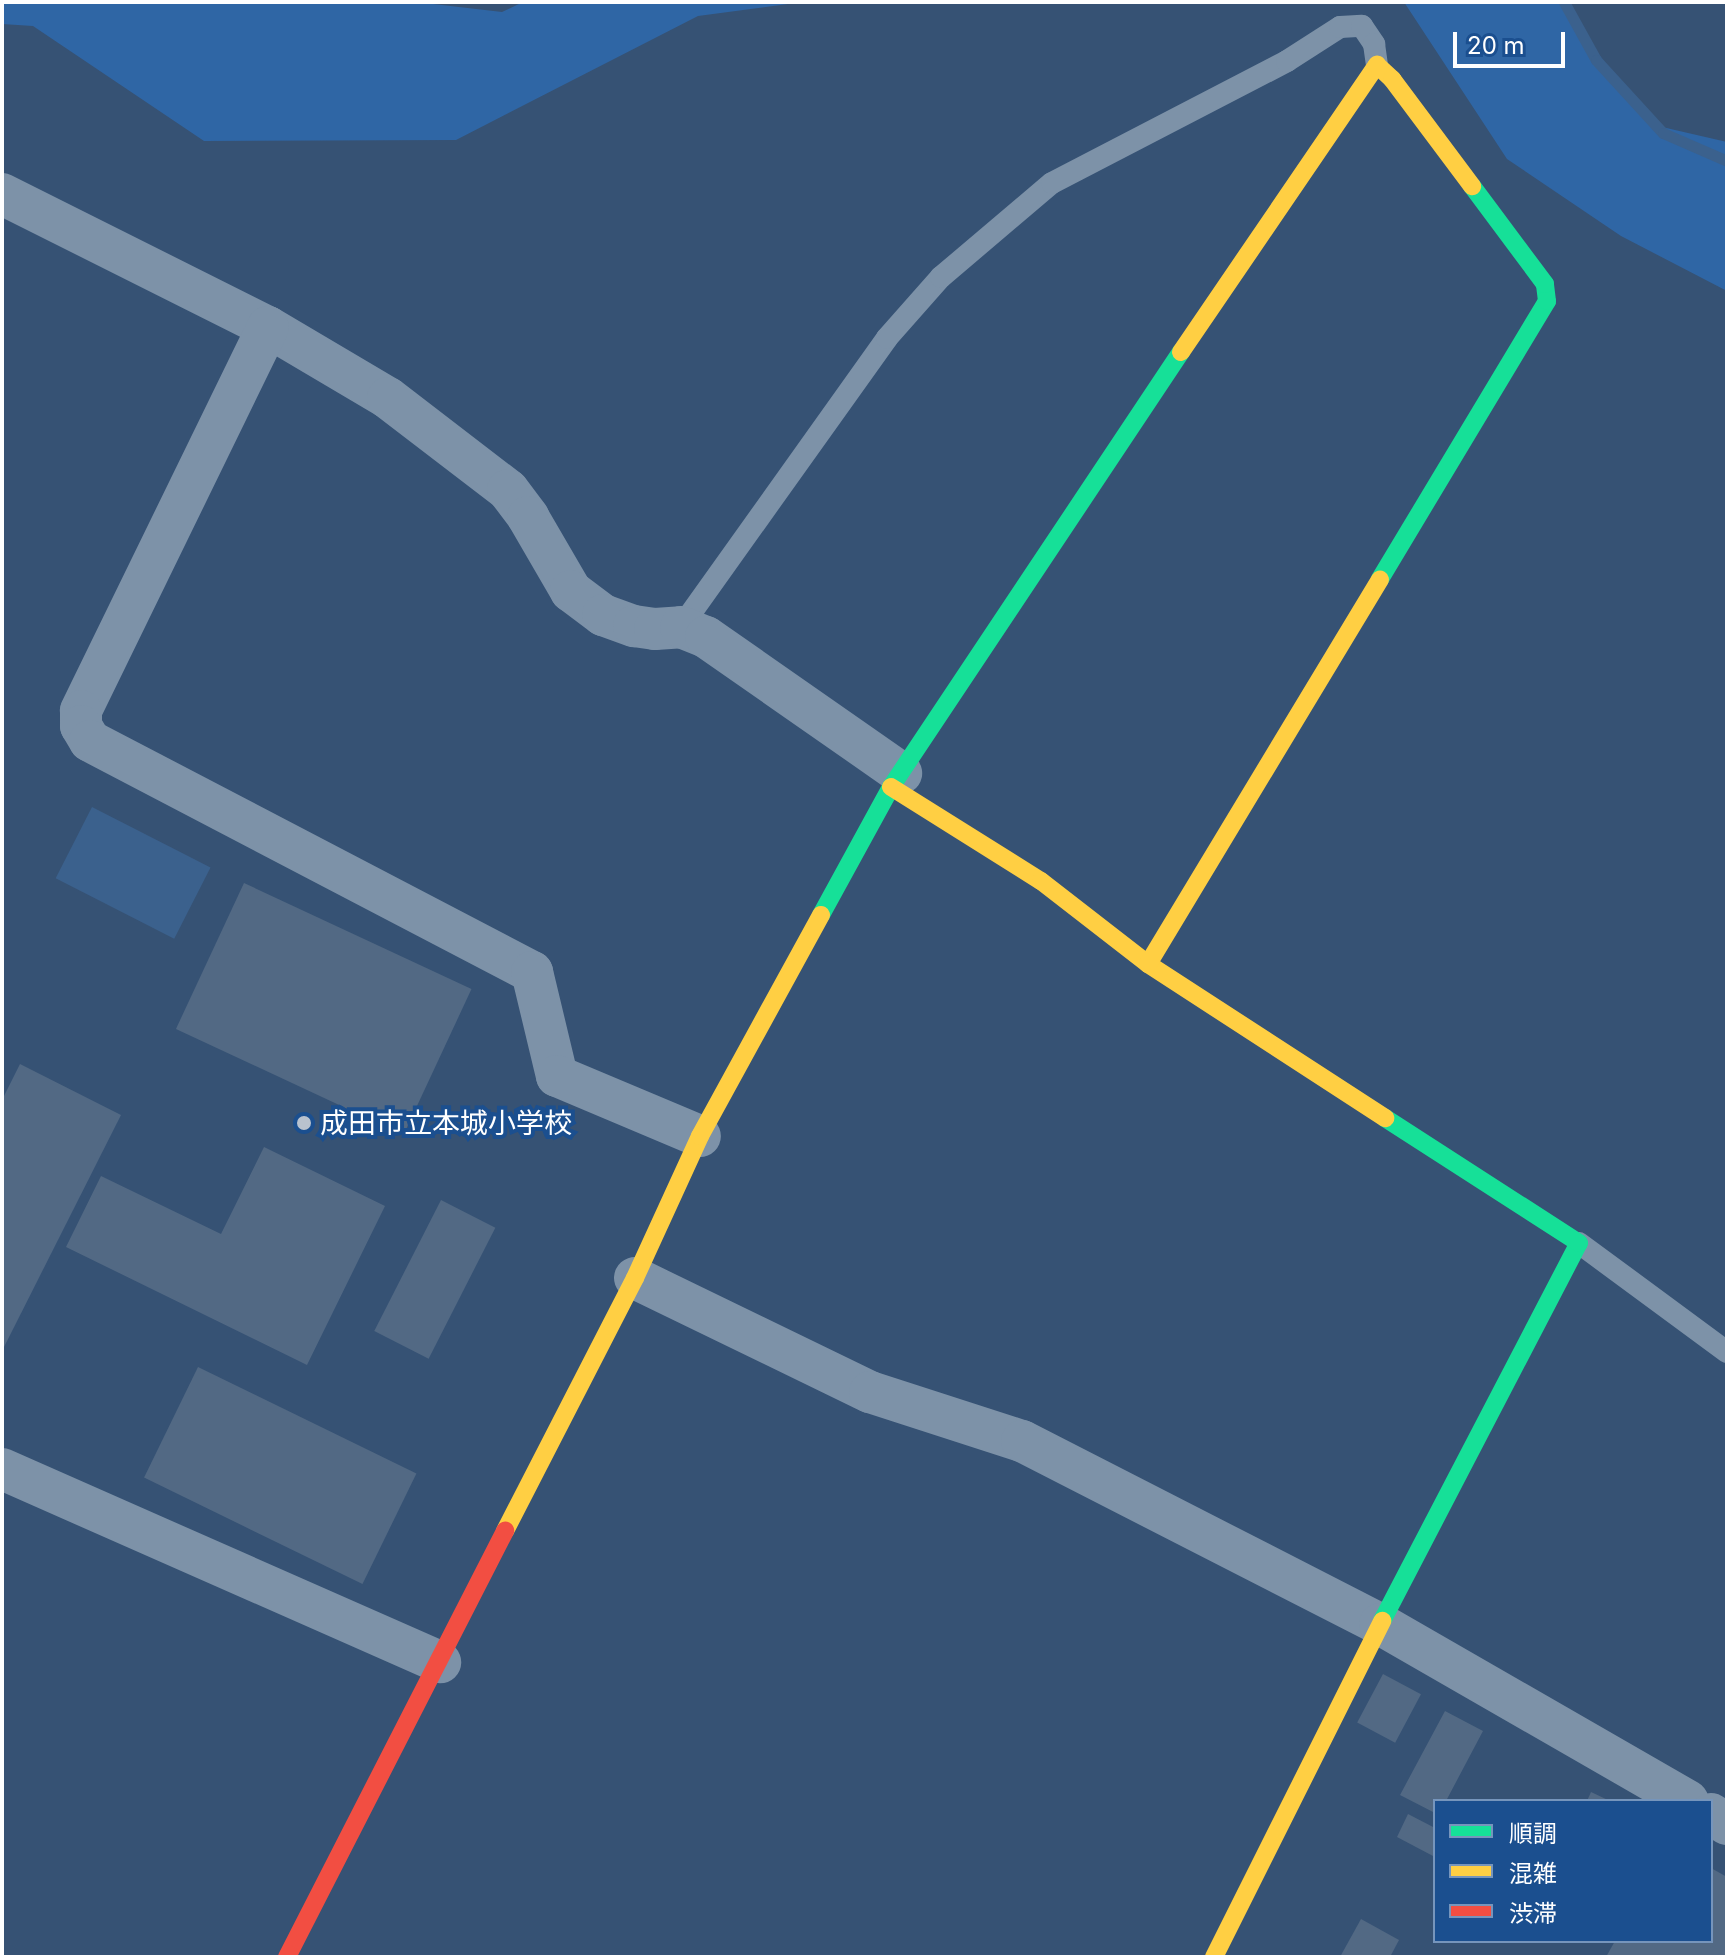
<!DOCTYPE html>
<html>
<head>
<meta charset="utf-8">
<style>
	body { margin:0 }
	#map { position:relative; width:1729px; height:1959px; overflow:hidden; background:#365274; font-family:Inter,"Noto Sans JP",sans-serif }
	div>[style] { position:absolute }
	.green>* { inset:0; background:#2f66a5 }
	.water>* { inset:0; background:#3b618d; transform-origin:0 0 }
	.stream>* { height:11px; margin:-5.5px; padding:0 5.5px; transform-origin:5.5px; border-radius:5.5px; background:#3b618d }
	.building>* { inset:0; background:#526984; transform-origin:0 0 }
	.lane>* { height:22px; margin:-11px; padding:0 11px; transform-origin:11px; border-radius:11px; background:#7d92a8 }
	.street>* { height:42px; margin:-21px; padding:0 21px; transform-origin:21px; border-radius:21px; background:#7d92a8 }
	.fast>* { height:18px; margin:-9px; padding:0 9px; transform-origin:9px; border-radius:9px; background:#16e098 }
	.slow>* { height:18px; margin:-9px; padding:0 9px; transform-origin:9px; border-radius:9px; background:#ffcf43 }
	.jam>* { height:18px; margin:-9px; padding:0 9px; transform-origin:9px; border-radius:9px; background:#f24e42 }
	.dots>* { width:22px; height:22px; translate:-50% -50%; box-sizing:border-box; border:4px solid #1b4f8f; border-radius:50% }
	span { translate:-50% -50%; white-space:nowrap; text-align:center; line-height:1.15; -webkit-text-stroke:8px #1b4f8f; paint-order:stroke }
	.poi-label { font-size:28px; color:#fff }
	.left { translate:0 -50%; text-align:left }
	.frame { position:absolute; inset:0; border:4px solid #fff; pointer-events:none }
	.legend { position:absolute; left:1433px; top:1799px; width:280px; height:144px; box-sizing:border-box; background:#1b4f8f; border:2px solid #7695bc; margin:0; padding:10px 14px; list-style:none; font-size:24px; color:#fff }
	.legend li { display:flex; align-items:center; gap:16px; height:40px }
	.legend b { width:40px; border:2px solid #7695bc }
	.scale { position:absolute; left:1453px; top:32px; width:112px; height:36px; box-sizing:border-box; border:4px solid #fff; border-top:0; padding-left:10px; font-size:24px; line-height:28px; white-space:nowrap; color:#fff; -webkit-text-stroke:6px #1b4f8f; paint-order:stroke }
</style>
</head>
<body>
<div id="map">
	<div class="green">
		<i style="clip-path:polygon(2px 2px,416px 2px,502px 12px,523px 2px,803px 2px,698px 16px,456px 140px,204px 141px,33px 26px,2px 24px)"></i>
		<i style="clip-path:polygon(1404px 2px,1569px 2px,1572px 17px,1649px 124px,1727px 142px,1727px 291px,1621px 236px,1507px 159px)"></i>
	</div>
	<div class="water">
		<i style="left:92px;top:807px;width:133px;height:80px;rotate:27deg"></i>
	</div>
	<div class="stream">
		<i style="left:1564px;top:2px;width:66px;rotate:61.1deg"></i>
		<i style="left:1596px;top:60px;width:99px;rotate:47.5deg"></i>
		<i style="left:1663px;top:133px;width:70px;rotate:23.6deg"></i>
	</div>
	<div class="building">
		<i style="left:244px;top:883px;width:251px;height:161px;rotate:25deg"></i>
		<i style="clip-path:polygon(20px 1064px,121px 1115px,2px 1351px,2px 1100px)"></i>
		<i style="clip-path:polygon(264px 1147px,385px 1206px,307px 1365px,66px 1247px,101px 1176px,221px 1234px)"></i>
		<i style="left:441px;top:1200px;width:61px;height:147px;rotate:27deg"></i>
		<i style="left:198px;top:1367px;width:243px;height:123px;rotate:26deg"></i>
		<i style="left:1383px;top:1674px;width:43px;height:55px;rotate:28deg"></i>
		<i style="clip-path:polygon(1445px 1711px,1483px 1731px,1446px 1801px,1435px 1801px,1435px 1813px,1400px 1795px)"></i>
		<i style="clip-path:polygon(1591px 1792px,1610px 1801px,1587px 1801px)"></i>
		<i style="clip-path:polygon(1408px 1814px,1435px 1828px,1433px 1856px,1397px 1837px)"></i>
		<i style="clip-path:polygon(1711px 1868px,1727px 1877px,1727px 1957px,1606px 1957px,1615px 1941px,1711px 1941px)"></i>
		<i style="clip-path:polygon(1361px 1919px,1399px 1940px,1390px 1957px,1340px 1957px)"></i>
	</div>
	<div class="lane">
		<i style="left:681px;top:627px;width:355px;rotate:-54.5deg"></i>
		<i style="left:887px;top:338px;width:81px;rotate:-48.5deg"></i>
		<i style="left:941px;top:277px;width:145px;rotate:-40.3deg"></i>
		<i style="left:1052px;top:183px;width:265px;rotate:-27.4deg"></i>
		<i style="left:1287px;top:61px;width:63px;rotate:-32.7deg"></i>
		<i style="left:1340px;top:27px;width:22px;rotate:-3deg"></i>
		<i style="left:1362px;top:26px;width:22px;rotate:56deg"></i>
		<i style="left:1374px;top:44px;width:21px;rotate:82deg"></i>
		<i style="left:1579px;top:1243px;width:184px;rotate:36.4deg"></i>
	</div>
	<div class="street">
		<i style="left:2px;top:194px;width:297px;rotate:26.6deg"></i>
		<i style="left:268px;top:327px;width:139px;rotate:30.6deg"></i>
		<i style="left:388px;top:398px;width:151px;rotate:37.5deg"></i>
		<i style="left:508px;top:490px;width:34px;rotate:53deg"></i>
		<i style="left:528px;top:517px;width:86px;rotate:59.8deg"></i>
		<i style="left:571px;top:591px;width:40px;rotate:37deg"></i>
		<i style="left:603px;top:615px;width:33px;rotate:20deg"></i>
		<i style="left:634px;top:626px;width:21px;rotate:8deg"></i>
		<i style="left:655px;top:629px;width:26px;rotate:-4deg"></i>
		<i style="left:681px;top:627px;width:27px;rotate:22deg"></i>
		<i style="left:706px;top:637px;width:238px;rotate:34.9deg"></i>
		<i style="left:268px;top:327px;width:427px;rotate:116deg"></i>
		<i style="left:81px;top:711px;width:15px;rotate:90deg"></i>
		<i style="left:81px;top:726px;width:17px;rotate:59deg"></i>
		<i style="left:90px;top:741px;width:499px;rotate:27.6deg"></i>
		<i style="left:532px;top:972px;width:107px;rotate:76.5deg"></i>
		<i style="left:557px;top:1076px;width:155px;rotate:22.8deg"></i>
		<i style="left:635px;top:1278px;width:261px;rotate:25.9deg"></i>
		<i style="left:870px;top:1392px;width:160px;rotate:17.9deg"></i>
		<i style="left:1022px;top:1441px;width:402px;rotate:27.1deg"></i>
		<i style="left:1380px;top:1624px;width:355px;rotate:29.9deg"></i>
		<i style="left:2px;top:1469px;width:479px;rotate:23.8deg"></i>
		<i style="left:1711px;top:1814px;width:19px;rotate:32deg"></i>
	</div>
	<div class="fast">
		<i style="left:1380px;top:579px;width:324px;rotate:-59deg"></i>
		<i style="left:1547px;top:301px;width:17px;rotate:-97deg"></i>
		<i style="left:1545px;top:284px;width:122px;rotate:-126.7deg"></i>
		<i style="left:821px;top:915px;width:146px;rotate:-61.3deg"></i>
		<i style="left:891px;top:787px;width:523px;rotate:-56.31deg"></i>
		<i style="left:1382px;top:1621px;width:426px;rotate:-62.5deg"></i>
		<i style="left:1579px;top:1243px;width:231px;rotate:-147.2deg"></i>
	</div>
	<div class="slow">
		<i style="left:1181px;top:352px;width:348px;rotate:-55.7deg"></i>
		<i style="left:1377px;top:65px;width:21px;rotate:43deg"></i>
		<i style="left:1392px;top:79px;width:134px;rotate:53.2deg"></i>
		<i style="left:891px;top:787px;width:177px;rotate:32.1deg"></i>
		<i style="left:1041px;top:881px;width:135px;rotate:37.8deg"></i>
		<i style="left:1148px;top:964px;width:283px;rotate:33deg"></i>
		<i style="left:1148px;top:964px;width:449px;rotate:-58.9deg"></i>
		<i style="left:505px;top:1531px;width:284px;rotate:-62.8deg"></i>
		<i style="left:635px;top:1278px;width:156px;rotate:-65.4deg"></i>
		<i style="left:700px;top:1136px;width:252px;rotate:-61.3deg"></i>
		<i style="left:1214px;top:1957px;width:376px;rotate:-63.4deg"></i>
	</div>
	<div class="jam">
		<i style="left:287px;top:1957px;width:479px;rotate:-62.9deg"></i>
	</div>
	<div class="dots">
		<i style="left:304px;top:1123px;background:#b9c2ce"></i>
	</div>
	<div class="poi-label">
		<span class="left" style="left:320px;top:1123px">成田市立本城小学校</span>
	</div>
	<div class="frame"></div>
	<ul class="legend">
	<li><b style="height:10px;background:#16e098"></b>順調</li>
	<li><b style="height:10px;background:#ffcf43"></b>混雑</li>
	<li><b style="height:10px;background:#f24e42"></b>渋滞</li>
	</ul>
	<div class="scale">20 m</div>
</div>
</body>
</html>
